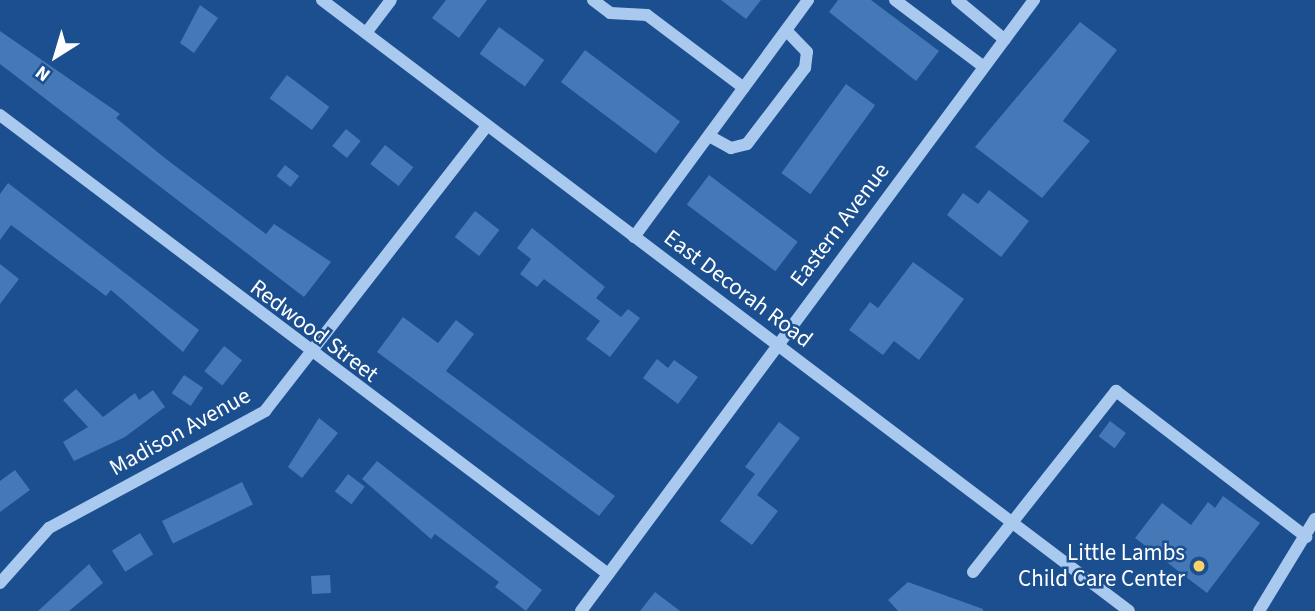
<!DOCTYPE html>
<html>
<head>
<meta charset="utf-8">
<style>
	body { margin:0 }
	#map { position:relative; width:1315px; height:611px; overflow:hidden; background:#1b4f8f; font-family:"Source Sans 3",sans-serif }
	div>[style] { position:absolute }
	.building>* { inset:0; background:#4478b7; transform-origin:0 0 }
	.minor>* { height:12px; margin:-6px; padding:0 6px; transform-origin:6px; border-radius:6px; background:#a9c9ee }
	.dots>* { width:19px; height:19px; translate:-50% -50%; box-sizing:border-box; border:4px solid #1b4f8f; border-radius:50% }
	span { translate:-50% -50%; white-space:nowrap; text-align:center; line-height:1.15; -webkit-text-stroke:5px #1b4f8f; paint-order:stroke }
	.street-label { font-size:23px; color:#fff }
	.poi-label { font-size:23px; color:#fff }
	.right { translate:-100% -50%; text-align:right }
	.north { position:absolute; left:21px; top:21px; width:70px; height:70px; -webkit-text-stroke:5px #1b4f8f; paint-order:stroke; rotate:217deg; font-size:19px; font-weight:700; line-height:28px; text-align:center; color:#fff }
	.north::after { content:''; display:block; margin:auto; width:24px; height:32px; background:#fff; clip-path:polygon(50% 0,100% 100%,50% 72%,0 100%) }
</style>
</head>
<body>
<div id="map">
	<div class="building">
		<i style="clip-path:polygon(446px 0,487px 0,459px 38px,432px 18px)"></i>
		<i style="clip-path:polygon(721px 0,761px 0,746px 19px)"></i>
		<i style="clip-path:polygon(838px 0,871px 0,939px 51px,916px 81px,829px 12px)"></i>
		<i style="clip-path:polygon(200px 5px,218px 18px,194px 53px,180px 43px)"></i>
		<i style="clip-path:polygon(1080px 22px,1117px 50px,1063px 121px,1090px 141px,1042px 198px,975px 147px)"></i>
		<i style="left:499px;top:27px;width:56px;height:33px;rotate:36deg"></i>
		<i style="clip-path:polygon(0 31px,120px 114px,116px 118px,166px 159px,266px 234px,274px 224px,331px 262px,304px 297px,0 64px)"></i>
		<i style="left:585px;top:50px;width:119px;height:40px;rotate:37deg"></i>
		<i style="left:287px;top:75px;width:53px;height:29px;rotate:37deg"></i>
		<i style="left:846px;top:84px;width:36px;height:110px;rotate:36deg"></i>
		<i style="left:346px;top:129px;width:19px;height:22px;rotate:39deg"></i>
		<i style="left:385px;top:145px;width:36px;height:24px;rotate:38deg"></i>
		<i style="left:285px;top:165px;width:18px;height:14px;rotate:38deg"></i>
		<i style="left:709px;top:175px;width:111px;height:37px;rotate:37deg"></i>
		<i style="clip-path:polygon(8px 183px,199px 330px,183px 352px,111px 290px,106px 296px,11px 225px,0 240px,0 194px)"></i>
		<i style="clip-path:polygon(989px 190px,1029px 221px,1001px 257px,947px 215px,963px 193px,978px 204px)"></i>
		<i style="left:475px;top:211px;width:31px;height:33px;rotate:38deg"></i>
		<i style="clip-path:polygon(532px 228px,605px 287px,596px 298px,621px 317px,628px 309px,640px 318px,610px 357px,586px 339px,600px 321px,544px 279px,537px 287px,520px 274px,531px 259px,517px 248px)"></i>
		<i style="clip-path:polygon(913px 262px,964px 299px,919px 360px,894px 341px,883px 355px,849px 330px,870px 302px,878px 308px)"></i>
		<i style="clip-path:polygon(0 264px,19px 279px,0 304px)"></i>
		<i style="clip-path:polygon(403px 317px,438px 343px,456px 320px,474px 334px,446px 371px,615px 496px,599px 516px,377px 352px)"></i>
		<i style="left:224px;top:346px;width:23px;height:32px;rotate:38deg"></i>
		<i style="clip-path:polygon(657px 359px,668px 368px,674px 360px,698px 377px,678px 404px,643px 378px)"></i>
		<i style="left:184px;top:375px;width:23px;height:22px;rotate:34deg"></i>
		<i style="clip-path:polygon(76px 389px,103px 417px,135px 393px,139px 400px,153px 390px,165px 407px,125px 437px,74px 461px,63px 442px,88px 427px,63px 400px)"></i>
		<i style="clip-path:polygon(319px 418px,338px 433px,302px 478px,288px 467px)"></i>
		<i style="left:1110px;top:421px;width:20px;height:19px;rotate:37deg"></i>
		<i style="clip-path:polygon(779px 422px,800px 438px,757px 495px,778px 511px,752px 545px,720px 521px,755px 474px,745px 467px)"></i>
		<i style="clip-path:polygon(377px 461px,542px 590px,526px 611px,495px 587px,499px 582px,435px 534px,431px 539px,362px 479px)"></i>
		<i style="clip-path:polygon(15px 470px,30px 490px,0 512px,0 481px)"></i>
		<i style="left:348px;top:474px;width:21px;height:22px;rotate:37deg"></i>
		<i style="left:242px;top:482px;width:25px;height:89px;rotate:64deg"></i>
		<i style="clip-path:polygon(1223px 496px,1260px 523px,1207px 593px,1135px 538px,1162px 503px,1191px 525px,1208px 502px,1215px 508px)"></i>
		<i style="left:140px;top:533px;width:25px;height:33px;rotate:58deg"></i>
		<i style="clip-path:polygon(89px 564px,103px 583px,69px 611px,38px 611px)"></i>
		<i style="left:330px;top:575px;width:18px;height:19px;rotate:87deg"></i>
		<i style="clip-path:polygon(908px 582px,983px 609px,983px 611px,898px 611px,888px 600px)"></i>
		<i style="clip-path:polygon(655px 592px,680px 611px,640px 611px)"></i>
	</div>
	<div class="minor">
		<i style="left:322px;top:0;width:1012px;rotate:37.13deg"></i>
		<i style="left:593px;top:0;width:21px;rotate:37deg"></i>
		<i style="left:610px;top:13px;width:37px;rotate:3deg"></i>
		<i style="left:647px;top:15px;width:121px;rotate:37deg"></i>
		<i style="left:895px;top:0;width:111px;rotate:37deg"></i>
		<i style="left:957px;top:0;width:62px;rotate:39.8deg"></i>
		<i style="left:366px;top:33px;width:41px;rotate:-52.9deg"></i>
		<i style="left:0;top:115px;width:762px;rotate:37.05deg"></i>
		<i style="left:709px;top:136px;width:25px;rotate:29deg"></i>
		<i style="left:731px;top:148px;width:16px;rotate:-14deg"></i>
		<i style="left:747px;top:144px;width:96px;rotate:-52.7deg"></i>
		<i style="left:805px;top:68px;width:16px;rotate:-83deg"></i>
		<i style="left:807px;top:52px;width:30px;rotate:-134deg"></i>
		<i style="left:634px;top:237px;width:294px;rotate:-53.7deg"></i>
		<i style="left:973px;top:572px;width:231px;rotate:-51.7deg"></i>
		<i style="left:1116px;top:391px;width:240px;rotate:37.5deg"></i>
		<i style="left:0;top:583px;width:74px;rotate:-48.3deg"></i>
		<i style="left:49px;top:528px;width:246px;rotate:-28.4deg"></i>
		<i style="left:265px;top:411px;width:360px;rotate:-52.1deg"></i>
		<i style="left:581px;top:611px;width:761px;rotate:-53.45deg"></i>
		<i style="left:1259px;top:611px;width:108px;rotate:-58.7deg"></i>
	</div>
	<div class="dots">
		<i style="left:1199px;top:566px;background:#ffd166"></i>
	</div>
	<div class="street-label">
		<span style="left:840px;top:225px;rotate:-53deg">Eastern Avenue</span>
		<span style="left:738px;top:289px;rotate:37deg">East Decorah Road</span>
		<span style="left:314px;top:331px;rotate:37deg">Redwood Street</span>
		<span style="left:180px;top:432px;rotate:-29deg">Madison Avenue</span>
	</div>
	<div class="poi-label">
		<span class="right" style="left:1185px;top:566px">Little Lambs<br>Child Care Center</span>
	</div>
	<div class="north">N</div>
</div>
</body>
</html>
